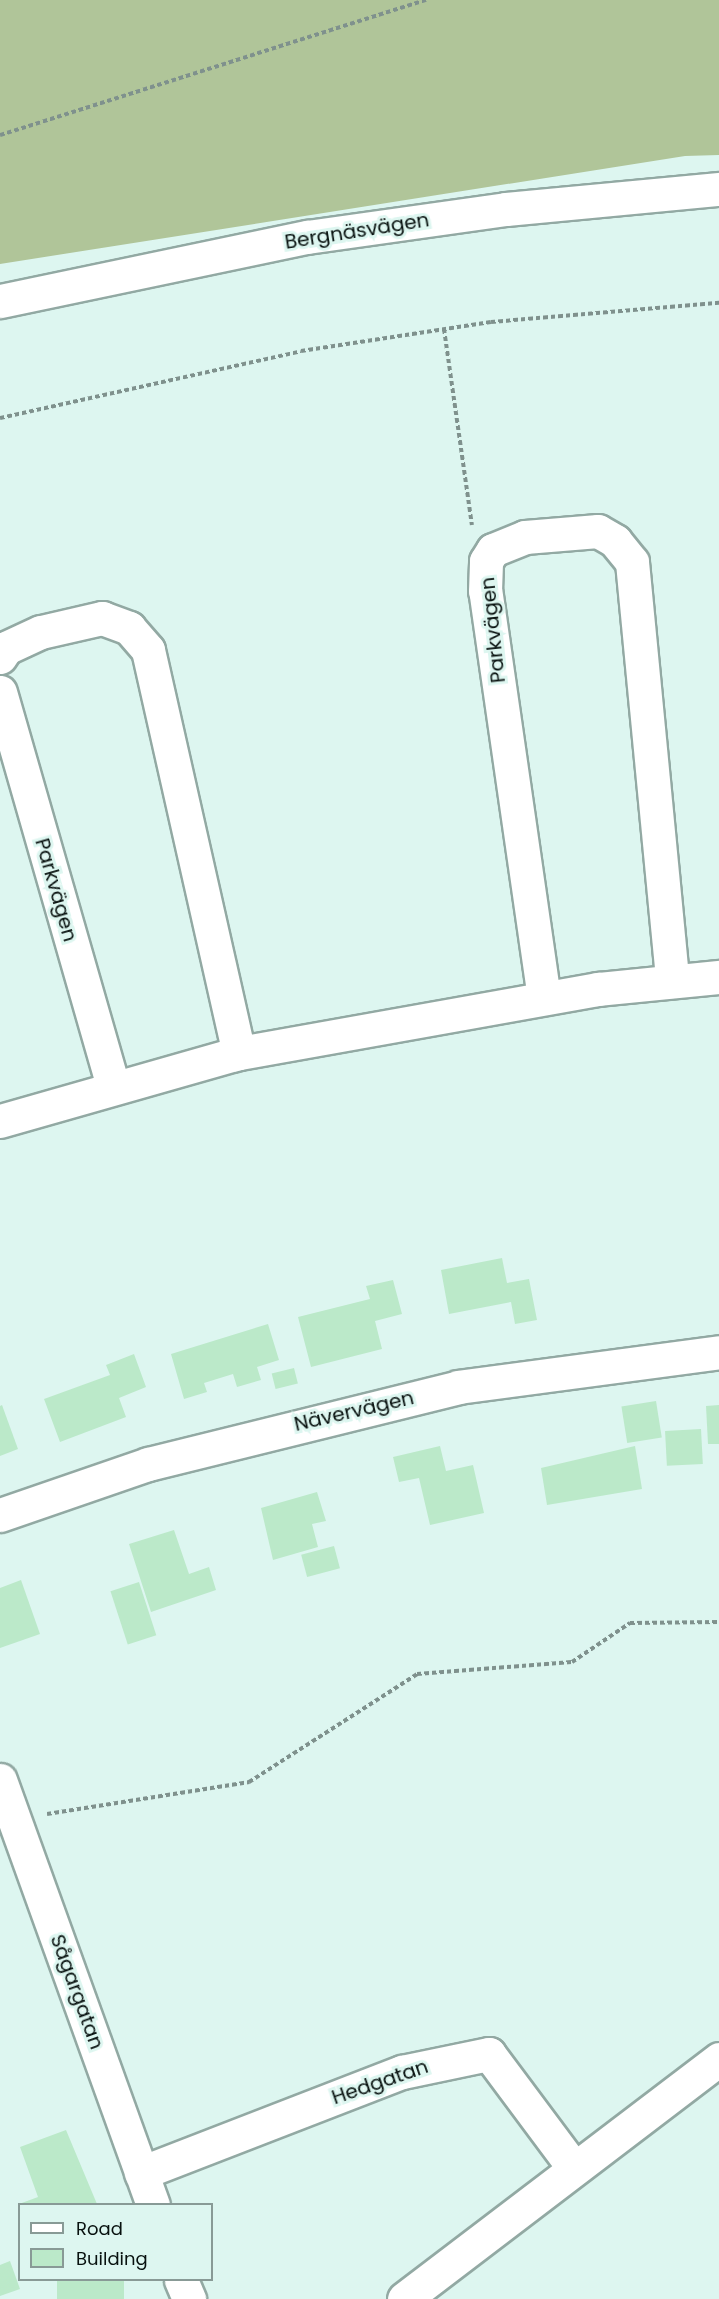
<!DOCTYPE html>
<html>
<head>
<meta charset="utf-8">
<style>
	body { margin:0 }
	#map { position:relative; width:719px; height:2299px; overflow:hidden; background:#ddf6f0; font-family:Poppins,sans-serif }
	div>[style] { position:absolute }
	.forest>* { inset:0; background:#b0c599 }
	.building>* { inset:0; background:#bbe9c9; transform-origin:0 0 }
	.path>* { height:4px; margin-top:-2px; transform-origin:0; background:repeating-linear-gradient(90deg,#7f918d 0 4.5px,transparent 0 7.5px) }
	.roads { filter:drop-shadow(2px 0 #92a9a3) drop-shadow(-2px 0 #92a9a3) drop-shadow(0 2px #92a9a3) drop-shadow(0 -2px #92a9a3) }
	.minor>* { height:33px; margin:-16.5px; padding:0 16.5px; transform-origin:16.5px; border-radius:16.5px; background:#fff }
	span { translate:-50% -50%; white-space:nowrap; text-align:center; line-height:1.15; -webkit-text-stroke:6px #ddf6f0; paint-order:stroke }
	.street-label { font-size:20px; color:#08110f }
	.legend { position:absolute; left:18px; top:2203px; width:195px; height:78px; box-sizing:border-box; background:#ddf6f0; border:2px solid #889a96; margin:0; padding:8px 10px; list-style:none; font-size:18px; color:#08110f }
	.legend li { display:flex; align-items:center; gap:12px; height:30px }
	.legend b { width:30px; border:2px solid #889a96 }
</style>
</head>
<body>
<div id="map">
	<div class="forest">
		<i style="clip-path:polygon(0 0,719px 0,719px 155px,685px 156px,0 264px)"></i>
	</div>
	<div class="building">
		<i style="clip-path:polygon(502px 1258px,507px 1283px,529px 1279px,537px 1320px,515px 1324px,511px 1302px,449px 1314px,441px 1270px)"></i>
		<i style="clip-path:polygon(393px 1280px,402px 1314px,375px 1321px,382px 1349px,311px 1367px,298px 1317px,370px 1299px,366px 1286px)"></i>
		<i style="clip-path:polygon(268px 1324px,279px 1360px,257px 1367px,261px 1380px,237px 1387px,233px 1374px,204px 1383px,207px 1392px,184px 1399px,171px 1354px)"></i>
		<i style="clip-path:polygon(134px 1354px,146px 1387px,119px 1398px,126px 1417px,60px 1442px,44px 1399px,110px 1375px,106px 1365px)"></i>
		<i style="left:294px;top:1368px;width:16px;height:23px;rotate:76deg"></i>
		<i style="left:656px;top:1401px;width:37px;height:35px;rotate:81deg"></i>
		<i style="clip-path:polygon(2px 1405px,18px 1449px,0 1456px,0 1406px)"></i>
		<i style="clip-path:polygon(719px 1405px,719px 1444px,708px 1444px,706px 1406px)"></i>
		<i style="left:701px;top:1429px;width:35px;height:36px;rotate:87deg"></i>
		<i style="clip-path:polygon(440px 1446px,446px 1471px,473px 1465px,484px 1513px,430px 1525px,419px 1478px,399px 1482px,393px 1457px)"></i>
		<i style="clip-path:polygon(635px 1446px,642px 1489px,547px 1505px,541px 1468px)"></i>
		<i style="clip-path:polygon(317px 1492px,326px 1521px,312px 1524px,318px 1547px,273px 1560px,261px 1508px)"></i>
		<i style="clip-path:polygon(174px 1530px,189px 1574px,209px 1567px,216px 1590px,151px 1612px,129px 1544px)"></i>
		<i style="left:334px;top:1546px;width:23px;height:34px;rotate:75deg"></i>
		<i style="clip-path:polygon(21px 1580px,40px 1634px,0 1648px,0 1588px)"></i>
		<i style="left:139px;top:1582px;width:56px;height:30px;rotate:72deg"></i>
		<i style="clip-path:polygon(66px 2130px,97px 2204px,19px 2204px,38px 2197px,20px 2147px)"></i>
		<i style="clip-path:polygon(10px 2261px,20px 2289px,0 2296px,0 2265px)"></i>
		<i style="left:57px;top:2280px;width:67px;height:19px"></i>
	</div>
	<div class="path">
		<i style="left:0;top:135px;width:447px;rotate:-17.6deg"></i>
		<i style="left:444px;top:329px;width:198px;rotate:81.9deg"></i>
		<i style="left:0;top:418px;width:308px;rotate:-12.5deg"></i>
		<i style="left:301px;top:351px;width:192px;rotate:-8.7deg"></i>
		<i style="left:491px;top:322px;width:229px;rotate:-4.8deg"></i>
		<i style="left:47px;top:1814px;width:205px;rotate:-9deg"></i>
		<i style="left:249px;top:1782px;width:200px;rotate:-32.7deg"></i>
		<i style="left:417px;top:1674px;width:155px;rotate:-4.4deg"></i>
		<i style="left:572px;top:1662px;width:70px;rotate:-33.9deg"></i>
		<i style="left:630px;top:1623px;width:89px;rotate:-0.6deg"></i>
	</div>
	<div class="roads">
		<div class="minor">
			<i style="left:0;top:301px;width:314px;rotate:-11.8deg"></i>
			<i style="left:307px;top:237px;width:201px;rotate:-8deg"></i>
			<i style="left:506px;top:209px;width:214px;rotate:-5.4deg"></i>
			<i style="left:0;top:657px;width:11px;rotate:-56deg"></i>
			<i style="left:6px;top:648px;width:38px;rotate:-25deg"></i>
			<i style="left:41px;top:632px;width:63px;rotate:-12.9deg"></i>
			<i style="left:102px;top:618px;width:29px;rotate:20deg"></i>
			<i style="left:129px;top:628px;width:29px;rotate:49deg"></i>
			<i style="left:148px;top:650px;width:413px;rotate:77.3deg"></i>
			<i style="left:0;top:692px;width:411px;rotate:74deg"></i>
			<i style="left:544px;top:998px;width:411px;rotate:-98.2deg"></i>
			<i style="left:485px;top:591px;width:30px;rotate:-88deg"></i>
			<i style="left:486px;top:561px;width:13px;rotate:-58deg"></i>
			<i style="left:493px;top:550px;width:35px;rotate:-22deg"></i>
			<i style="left:525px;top:537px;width:73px;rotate:-4.7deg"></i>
			<i style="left:598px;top:531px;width:20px;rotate:30deg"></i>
			<i style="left:615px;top:541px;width:27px;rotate:51deg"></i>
			<i style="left:632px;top:562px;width:421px;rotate:84.5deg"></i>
			<i style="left:0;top:1121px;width:248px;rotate:-15.9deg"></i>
			<i style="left:239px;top:1053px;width:365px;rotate:-10.1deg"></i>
			<i style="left:598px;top:989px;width:122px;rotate:-5.7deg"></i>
			<i style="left:0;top:1515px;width:157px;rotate:-19deg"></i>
			<i style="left:148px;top:1464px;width:319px;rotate:-13.9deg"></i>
			<i style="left:458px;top:1387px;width:263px;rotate:-7.6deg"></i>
			<i style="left:0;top:1780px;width:451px;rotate:70.2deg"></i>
			<i style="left:141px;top:2173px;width:280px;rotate:-21.2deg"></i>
			<i style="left:402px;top:2072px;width:89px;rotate:-11.7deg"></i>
			<i style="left:489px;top:2054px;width:142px;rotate:53.3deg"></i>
			<i style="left:181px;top:2280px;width:21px;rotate:67deg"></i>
			<i style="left:404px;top:2299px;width:396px;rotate:-37.3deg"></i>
		</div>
	</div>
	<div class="street-label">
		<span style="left:357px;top:231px;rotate:-9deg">Bergnäsvägen</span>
		<span style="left:493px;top:630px;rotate:-96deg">Parkvägen</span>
		<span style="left:56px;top:890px;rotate:74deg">Parkvägen</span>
		<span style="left:354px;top:1411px;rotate:-13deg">Nävervägen</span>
		<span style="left:77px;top:1992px;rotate:70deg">Sågargatan</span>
		<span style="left:380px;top:2082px;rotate:-19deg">Hedgatan</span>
	</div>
	<ul class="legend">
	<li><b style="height:8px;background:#fff"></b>Road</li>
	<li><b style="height:16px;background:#bbe9c9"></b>Building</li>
	</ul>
</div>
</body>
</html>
